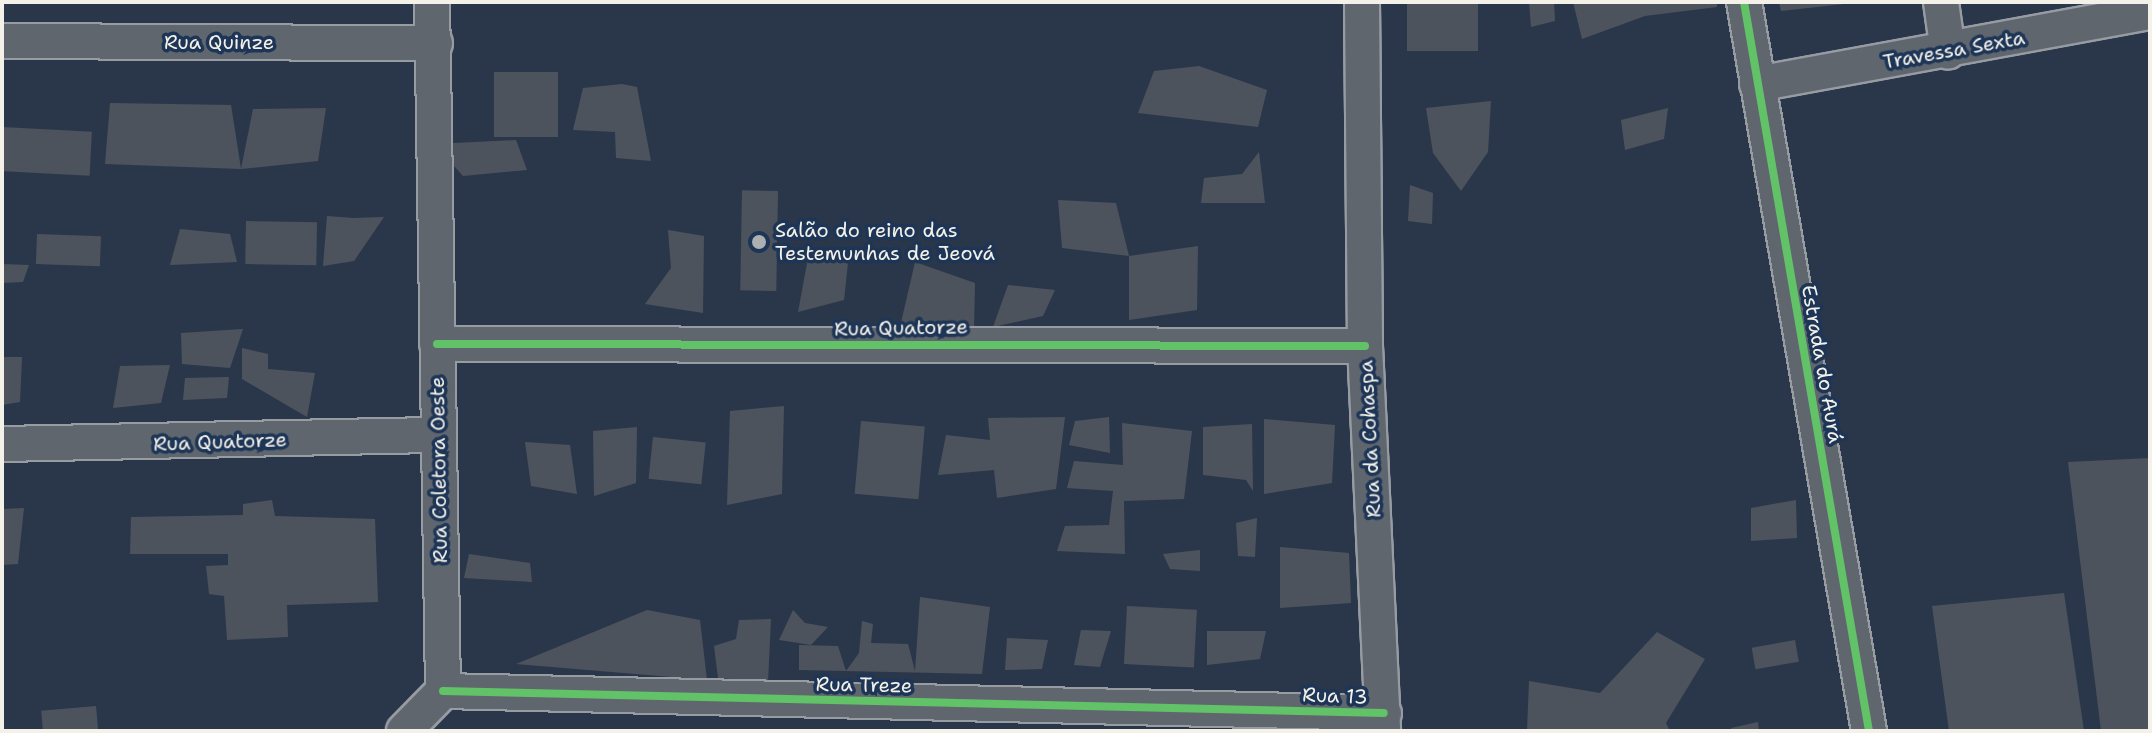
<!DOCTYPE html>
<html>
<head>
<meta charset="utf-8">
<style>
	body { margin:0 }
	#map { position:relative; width:2152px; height:733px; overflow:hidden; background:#2a374a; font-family:"Shantell Sans",sans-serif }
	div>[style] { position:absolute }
	.building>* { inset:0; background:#4d535d; transform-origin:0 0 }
	.roads { filter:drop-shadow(2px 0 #979ca3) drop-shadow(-2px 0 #979ca3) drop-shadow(0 2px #979ca3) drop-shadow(0 -2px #979ca3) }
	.minor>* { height:34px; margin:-17px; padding:0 17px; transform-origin:17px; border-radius:17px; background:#60666e }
	.cycleway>* { height:8px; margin:-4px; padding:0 4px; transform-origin:4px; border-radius:4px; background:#61c268 }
	.dots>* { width:22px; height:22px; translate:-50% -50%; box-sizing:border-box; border:4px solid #1d3557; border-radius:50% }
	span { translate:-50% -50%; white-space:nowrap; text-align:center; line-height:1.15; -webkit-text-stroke:7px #1d3557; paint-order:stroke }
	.street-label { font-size:20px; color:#f4f1e8 }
	.poi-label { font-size:20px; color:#f4f1e8 }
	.left { translate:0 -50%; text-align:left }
	.frame { position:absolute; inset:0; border:4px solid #f4f1e8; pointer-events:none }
</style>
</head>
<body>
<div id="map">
	<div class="building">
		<i style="left:1407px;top:2px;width:71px;height:49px"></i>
		<i style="clip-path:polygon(1529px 2px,1554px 2px,1555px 21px,1531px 27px)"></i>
		<i style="clip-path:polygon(1573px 2px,1717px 2px,1717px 7px,1645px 16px,1582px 39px)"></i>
		<i style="clip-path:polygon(1779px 2px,1844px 2px,1844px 4px,1781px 11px)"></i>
		<i style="clip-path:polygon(2084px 2px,2108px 2px,2108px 4px,2082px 7px)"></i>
		<i style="clip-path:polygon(1199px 66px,1267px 90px,1258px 127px,1138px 113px,1154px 71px)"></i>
		<i style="left:494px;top:72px;width:64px;height:65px"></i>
		<i style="clip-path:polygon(622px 84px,637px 87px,651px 161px,616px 158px,615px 132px,573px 130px,583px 88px)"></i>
		<i style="clip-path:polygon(1491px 101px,1488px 152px,1461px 191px,1433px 153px,1426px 108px)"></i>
		<i style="clip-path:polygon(110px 103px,231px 105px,241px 169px,105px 164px)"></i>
		<i style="clip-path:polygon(326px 108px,318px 161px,241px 169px,253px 109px)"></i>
		<i style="clip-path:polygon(1668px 108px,1664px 139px,1625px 150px,1621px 120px)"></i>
		<i style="left:2px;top:127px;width:90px;height:44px;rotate:3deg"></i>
		<i style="clip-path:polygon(516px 140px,527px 170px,463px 176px,434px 144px)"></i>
		<i style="clip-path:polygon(1259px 152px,1265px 203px,1201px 203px,1204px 178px,1242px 174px)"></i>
		<i style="clip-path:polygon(1410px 185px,1433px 193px,1432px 224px,1408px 221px)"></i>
		<i style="left:778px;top:191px;width:100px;height:36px;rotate:91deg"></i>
		<i style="clip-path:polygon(1058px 200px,1116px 203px,1129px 256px,1062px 248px)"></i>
		<i style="clip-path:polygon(327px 216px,353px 218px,384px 217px,354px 261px,323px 266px)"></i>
		<i style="left:246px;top:221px;width:71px;height:43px;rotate:1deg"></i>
		<i style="clip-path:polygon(180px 229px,230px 234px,237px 262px,170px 265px)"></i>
		<i style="clip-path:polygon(668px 230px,704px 236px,703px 313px,645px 304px,671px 268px)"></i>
		<i style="left:37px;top:234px;width:64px;height:30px;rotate:2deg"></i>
		<i style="clip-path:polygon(1198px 246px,1197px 310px,1129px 320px,1129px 256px)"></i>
		<i style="clip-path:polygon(808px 258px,848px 263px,844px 300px,798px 312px)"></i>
		<i style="clip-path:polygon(915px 262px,975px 283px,974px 330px,900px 327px)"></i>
		<i style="clip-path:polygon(2px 264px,29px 265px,23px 282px,2px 283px)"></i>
		<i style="clip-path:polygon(1008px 285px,1055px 290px,1043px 316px,993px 327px)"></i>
		<i style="clip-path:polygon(243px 329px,230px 368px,182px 364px,181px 333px)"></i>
		<i style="clip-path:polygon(242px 348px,268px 354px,268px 369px,315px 373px,307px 417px,242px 379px)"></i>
		<i style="clip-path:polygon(2px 357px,22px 357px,20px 402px,2px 405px)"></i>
		<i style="clip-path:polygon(170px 365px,161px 403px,113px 408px,120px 366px)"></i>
		<i style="clip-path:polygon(229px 377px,227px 398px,183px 400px,185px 378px)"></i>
		<i style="clip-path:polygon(784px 406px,782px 494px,727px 505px,730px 411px)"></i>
		<i style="clip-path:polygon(1065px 417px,1056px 489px,997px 498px,994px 470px,938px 475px,946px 435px,990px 440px,988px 418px)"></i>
		<i style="clip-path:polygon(1109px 417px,1110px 453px,1069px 445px,1075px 421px)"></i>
		<i style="clip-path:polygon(1264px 419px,1335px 425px,1332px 483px,1264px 494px)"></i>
		<i style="left:861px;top:421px;width:64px;height:73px;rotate:5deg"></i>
		<i style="clip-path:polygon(1122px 423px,1192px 431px,1184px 499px,1124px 501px,1125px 554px,1057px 551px,1065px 526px,1109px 525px,1113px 491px,1067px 488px,1074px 461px,1123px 465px)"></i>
		<i style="clip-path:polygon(1252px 424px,1253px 491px,1246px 480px,1203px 475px,1203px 427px)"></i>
		<i style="clip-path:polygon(637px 427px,636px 483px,594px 496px,593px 431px)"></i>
		<i style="left:653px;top:437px;width:53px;height:42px;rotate:6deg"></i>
		<i style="clip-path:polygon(525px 442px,570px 445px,577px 494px,531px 486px)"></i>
		<i style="clip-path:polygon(2150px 458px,2150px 731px,2101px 731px,2068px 462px)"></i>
		<i style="clip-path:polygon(272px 500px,275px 516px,375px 519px,378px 602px,287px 605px,288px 637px,227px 640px,224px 596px,209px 594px,206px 566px,228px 565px,228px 554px,130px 554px,131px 517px,243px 515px,243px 504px)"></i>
		<i style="clip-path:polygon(1796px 500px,1797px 538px,1751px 541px,1751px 508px)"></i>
		<i style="clip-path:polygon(24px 508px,18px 564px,2px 565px,2px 509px)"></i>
		<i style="clip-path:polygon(1257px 518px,1255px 557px,1238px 556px,1236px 523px)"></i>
		<i style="clip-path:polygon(1280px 547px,1349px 553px,1351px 603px,1280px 608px)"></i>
		<i style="clip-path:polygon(1200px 550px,1200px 571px,1170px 569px,1163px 554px)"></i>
		<i style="clip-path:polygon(469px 554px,530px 563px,532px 582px,464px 578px)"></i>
		<i style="clip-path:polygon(2064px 593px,2084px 731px,1949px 731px,1932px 606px)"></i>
		<i style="clip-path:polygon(920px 597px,990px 607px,982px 674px,846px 671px,859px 653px,862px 621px,873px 624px,871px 643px,908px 644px,915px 671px)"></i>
		<i style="left:1127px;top:606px;width:70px;height:58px;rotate:3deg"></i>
		<i style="clip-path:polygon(647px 610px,700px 620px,707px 680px,516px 664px)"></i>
		<i style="clip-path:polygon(793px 610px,805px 623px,828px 627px,811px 645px,779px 640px)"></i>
		<i style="clip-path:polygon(771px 619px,768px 682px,718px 678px,714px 646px,736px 639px,739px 620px)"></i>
		<i style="clip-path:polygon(1081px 630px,1111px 631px,1100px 667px,1074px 665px)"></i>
		<i style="clip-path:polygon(1207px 631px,1266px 631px,1260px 659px,1207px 665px)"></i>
		<i style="clip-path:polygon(1657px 632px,1705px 659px,1666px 723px,1670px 731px,1527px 731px,1529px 681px,1600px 693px)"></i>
		<i style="clip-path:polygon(1007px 638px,1048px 640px,1042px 669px,1005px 670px)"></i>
		<i style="left:1795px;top:640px;width:22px;height:44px;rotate:80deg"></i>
		<i style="clip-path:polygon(799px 645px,838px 646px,846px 671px,799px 670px)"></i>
		<i style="left:96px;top:706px;width:25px;height:55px;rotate:85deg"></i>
		<i style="clip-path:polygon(1758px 722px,1759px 731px,1732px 731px,1731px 728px)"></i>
	</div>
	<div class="roads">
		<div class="minor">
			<i style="left:1362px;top:2px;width:344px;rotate:89.5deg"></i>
			<i style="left:1365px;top:346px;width:385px;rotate:87.3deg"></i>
			<i style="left:1744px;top:2px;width:740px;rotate:80.27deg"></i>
			<i style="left:1941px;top:2px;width:50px;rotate:82deg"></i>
			<i style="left:2px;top:41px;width:433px;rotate:0.3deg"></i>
			<i style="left:1757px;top:84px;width:400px;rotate:-10.4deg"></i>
			<i style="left:437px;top:344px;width:928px;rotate:0.12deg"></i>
			<i style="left:2px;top:444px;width:437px;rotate:-1.2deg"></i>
			<i style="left:443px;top:691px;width:941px;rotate:1.34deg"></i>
			<i style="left:404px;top:731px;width:56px;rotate:-45.7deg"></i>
			<i style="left:443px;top:691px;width:689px;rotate:-90.91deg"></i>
		</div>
	</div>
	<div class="cycleway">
		<i style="left:1744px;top:2px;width:740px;rotate:80.27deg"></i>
		<i style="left:437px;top:344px;width:928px;rotate:0.12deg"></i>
		<i style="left:443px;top:691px;width:941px;rotate:1.34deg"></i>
	</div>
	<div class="dots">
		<i style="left:759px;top:242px;background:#adb0b1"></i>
	</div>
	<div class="street-label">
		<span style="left:219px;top:42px">Rua Quinze</span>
		<span style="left:1954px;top:50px;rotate:-10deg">Travessa Sexta</span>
		<span style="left:901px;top:328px;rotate:-1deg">Rua Quatorze</span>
		<span style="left:1822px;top:364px;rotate:80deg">Estrada do Aurá</span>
		<span style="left:1370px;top:439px;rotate:-93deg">Rua da Cohaspa</span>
		<span style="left:220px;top:442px;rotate:-2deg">Rua Quatorze</span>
		<span style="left:439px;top:470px;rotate:-91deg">Rua Coletora Oeste</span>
		<span style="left:864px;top:685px;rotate:1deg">Rua Treze</span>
		<span style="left:1335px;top:696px;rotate:2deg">Rua 13</span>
	</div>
	<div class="poi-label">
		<span class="left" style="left:775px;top:242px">Salão do reino das<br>Testemunhas de Jeová</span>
	</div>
	<div class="frame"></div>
</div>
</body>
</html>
